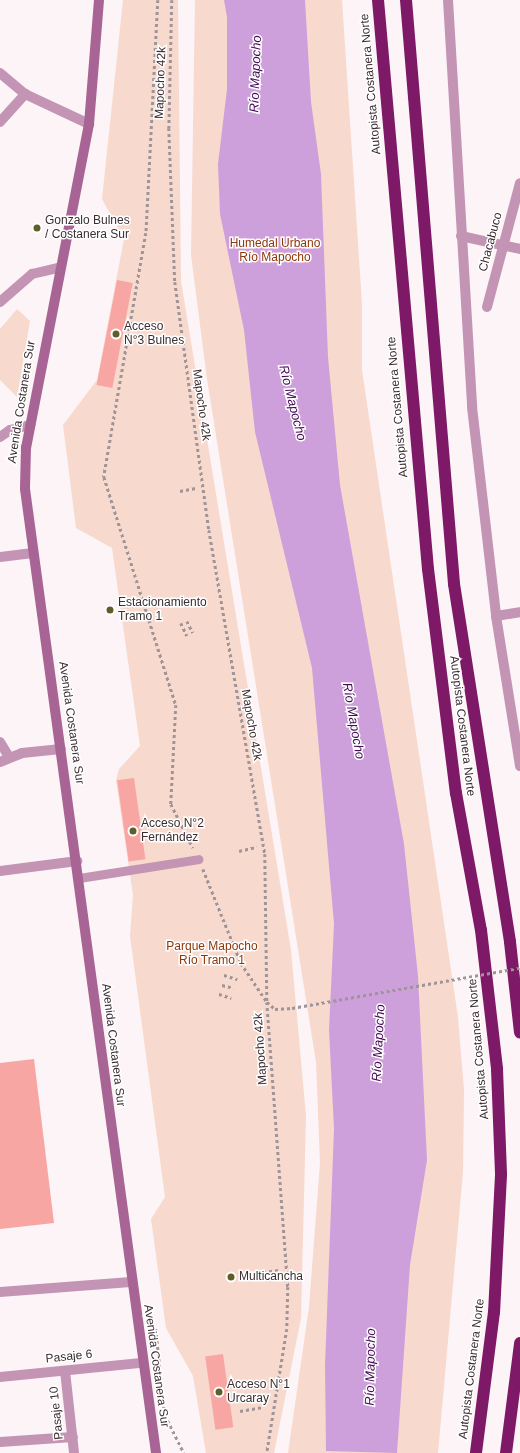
<!DOCTYPE html>
<html>
<head>
<meta charset="utf-8">
<style>
	body { margin:0 }
	#map { position:relative; width:520px; height:1453px; overflow:hidden; background:#fcf4f6; font-family:Helvetica,sans-serif }
	div>[style] { position:absolute }
	.green>* { inset:0; background:#f7d9cd }
	.water>* { inset:0; background:#cda0dc }
	.building>* { inset:0; background:#f8a6a3; transform-origin:0 0 }
	.path>* { height:2.5px; margin-top:-1.25px; transform-origin:0; background:repeating-linear-gradient(90deg,#9f9497 0 3px,transparent 0 6px) }
	.pedestrian>* { height:9px; margin:-4.5px; padding:0 4.5px; transform-origin:4.5px; border-radius:4.5px; background:#c494b4 }
	.minor>* { height:10px; margin:-5px; padding:0 5px; transform-origin:5px; border-radius:5px; background:#c494b4 }
	.tertiary>* { height:10px; margin:-5px; padding:0 5px; transform-origin:5px; border-radius:5px; background:#c494b4 }
	.secondary>* { height:10px; margin:-5px; padding:0 5px; transform-origin:5px; border-radius:5px; background:#a86494 }
	.motorway>* { height:12px; margin:-6px; padding:0 6px; transform-origin:6px; border-radius:6px; background:#7e1967 }
	.path-bridge>* { height:2.5px; margin-top:-1.25px; transform-origin:0; background:repeating-linear-gradient(90deg,#9f9497 0 3px,transparent 0 6px) }
	.dots>* { width:11px; height:11px; translate:-50% -50%; box-sizing:border-box; border:2px solid #fff; border-radius:50% }
	span { translate:-50% -50%; white-space:nowrap; text-align:center; line-height:1.15; -webkit-text-stroke:3px #fff; paint-order:stroke }
	.street-label { font-size:12px; color:#3b2d31 }
	.poi-label { font-size:12px; color:#3b2d31 }
	.left { translate:0 -50%; text-align:left }
	.park-label { font-size:12px; color:#8c3708 }
	.water-label { font-size:13px; color:#440a54; font-style:italic }
</style>
</head>
<body>
<div id="map">
	<div class="green">
		<i style="clip-path:polygon(123px 0,178px 0,181px 281px,291px 950px,306px 1116px,301px 1318px,274px 1453px,206px 1453px,193px 1376px,166px 1328px,151px 1219px,165px 1197px,130px 936px,133px 895px,116px 780px,119px 769px,140px 746px,112px 548px,76px 528px,63px 425px,97px 380px,124px 239px,102px 199px)"></i>
		<i style="clip-path:polygon(195px 0,342px 0,362px 304px,362px 370px,458px 1017px,464px 1090px,463px 1172px,438px 1453px,288px 1453px,309px 1307px,320px 1163px,316px 1062px,207px 379px,191px 255px)"></i>
		<i style="clip-path:polygon(17px 309px,30px 321px,17px 397px,0 380px,0 329px)"></i>
	</div>
	<div class="water">
		<i style="clip-path:polygon(224px 0,305px 0,311px 102px,321px 174px,328px 357px,340px 485px,404px 844px,418px 976px,427px 1160px,410px 1265px,397px 1453px,326px 1451px,325px 1365px,334px 1129px,329px 1030px,334px 924px,312px 668px,255px 432px,244px 330px,220px 214px,218px 164px,227px 89px,227px 17px)"></i>
	</div>
	<div class="building">
		<i style="left:117px;top:280px;width:16px;height:107px;rotate:11deg"></i>
		<i style="left:134px;top:778px;width:82px;height:17px;rotate:82deg"></i>
		<i style="clip-path:polygon(34px 1059px,54px 1223px,0 1229px,0 1063px)"></i>
		<i style="left:223px;top:1354px;width:74px;height:18px;rotate:82deg"></i>
	</div>
	<div class="path">
		<i style="left:158px;top:0;width:233px;rotate:92.9deg"></i>
		<i style="left:146px;top:233px;width:248px;rotate:99.8deg"></i>
		<i style="left:104px;top:477px;width:239px;rotate:72.5deg"></i>
		<i style="left:176px;top:705px;width:99px;rotate:92.9deg"></i>
		<i style="left:171px;top:804px;width:49px;rotate:63.4deg"></i>
		<i style="left:172px;top:0;width:128px;rotate:91.3deg"></i>
		<i style="left:169px;top:128px;width:154px;rotate:87.8deg"></i>
		<i style="left:175px;top:282px;width:250px;rotate:82.2deg"></i>
		<i style="left:209px;top:530px;width:329px;rotate:80.2deg"></i>
		<i style="left:265px;top:854px;width:148px;rotate:89.2deg"></i>
		<i style="left:267px;top:1002px;width:286px;rotate:85.8deg"></i>
		<i style="left:288px;top:1287px;width:42px;rotate:91.4deg"></i>
		<i style="left:287px;top:1329px;width:126px;rotate:99.2deg"></i>
		<i style="left:180px;top:491px;width:16px;rotate:-11deg"></i>
		<i style="left:187px;top:621px;width:13px;rotate:63deg"></i>
		<i style="left:181px;top:623px;width:14px;rotate:65deg"></i>
		<i style="left:239px;top:851px;width:18px;rotate:-13deg"></i>
		<i style="left:203px;top:869px;width:101px;rotate:68deg"></i>
		<i style="left:241px;top:963px;width:47px;rotate:56.3deg"></i>
		<i style="left:267px;top:1002px;width:11px;rotate:41deg"></i>
		<i style="left:275px;top:1009px;width:17px;rotate:-3deg"></i>
		<i style="left:224px;top:975px;width:14px;rotate:17deg"></i>
		<i style="left:222px;top:985px;width:12px;rotate:14deg"></i>
		<i style="left:219px;top:994px;width:13px;rotate:18deg"></i>
		<i style="left:257px;top:1273px;width:22px;rotate:-8deg"></i>
		<i style="left:156px;top:1329px;width:79px;rotate:84.2deg"></i>
		<i style="left:240px;top:1411px;width:23px;rotate:-10deg"></i>
		<i style="left:165px;top:1415px;width:42px;rotate:63.4deg"></i>
	</div>
	<div class="pedestrian">
		<i style="left:79px;top:878px;width:121px;rotate:-9deg"></i>
	</div>
	<div class="minor">
		<i style="left:0;top:122px;width:38px;rotate:-48deg"></i>
		<i style="left:461px;top:236px;width:60px;rotate:12.4deg"></i>
		<i style="left:487px;top:307px;width:128px;rotate:-75.1deg"></i>
		<i style="left:0;top:437px;width:12px;rotate:-35deg"></i>
		<i style="left:10px;top:430px;width:21px;rotate:-14deg"></i>
		<i style="left:0;top:557px;width:33px;rotate:-7deg"></i>
		<i style="left:496px;top:616px;width:24px;rotate:-9deg"></i>
		<i style="left:0;top:742px;width:17px;rotate:59deg"></i>
		<i style="left:0;top:762px;width:24px;rotate:-22deg"></i>
		<i style="left:22px;top:753px;width:39px;rotate:-6deg"></i>
		<i style="left:0;top:871px;width:78px;rotate:-7.4deg"></i>
		<i style="left:65px;top:1371px;width:82px;rotate:83.7deg"></i>
		<i style="left:0;top:1377px;width:142px;rotate:-5.7deg"></i>
		<i style="left:0;top:1442px;width:73px;rotate:-3.9deg"></i>
	</div>
	<div class="tertiary">
		<i style="left:448px;top:0;width:408px;rotate:86.6deg"></i>
		<i style="left:472px;top:407px;width:210px;rotate:83.4deg"></i>
		<i style="left:496px;top:616px;width:152px;rotate:80.9deg"></i>
		<i style="left:0;top:73px;width:33px;rotate:40deg"></i>
		<i style="left:25px;top:94px;width:71px;rotate:25.1deg"></i>
		<i style="left:0;top:302px;width:43px;rotate:-41.2deg"></i>
		<i style="left:32px;top:274px;width:28px;rotate:-13deg"></i>
		<i style="left:0;top:1292px;width:131px;rotate:-4.4deg"></i>
	</div>
	<div class="secondary">
		<i style="left:99px;top:0;width:124px;rotate:94.6deg"></i>
		<i style="left:89px;top:124px;width:329px;rotate:101deg"></i>
		<i style="left:26px;top:447px;width:42px;rotate:91.4deg"></i>
		<i style="left:25px;top:489px;width:973px;rotate:82.26deg"></i>
	</div>
	<div class="motorway">
		<i style="left:378px;top:0;width:571px;rotate:84.98deg"></i>
		<i style="left:428px;top:569px;width:226px;rotate:82.9deg"></i>
		<i style="left:456px;top:793px;width:139px;rotate:79.7deg"></i>
		<i style="left:481px;top:930px;width:140px;rotate:83.4deg"></i>
		<i style="left:497px;top:1069px;width:106px;rotate:87.8deg"></i>
		<i style="left:501px;top:1175px;width:137px;rotate:92.9deg"></i>
		<i style="left:494px;top:1312px;width:142px;rotate:97.3deg"></i>
		<i style="left:406px;top:0;width:586px;rotate:85.3deg"></i>
		<i style="left:454px;top:584px;width:362px;rotate:81.1deg"></i>
		<i style="left:510px;top:942px;width:91px;rotate:83.7deg"></i>
		<i style="left:506px;top:1453px;width:111px;rotate:-82.7deg"></i>
	</div>
	<div class="path-bridge">
		<i style="left:292px;top:1008px;width:231px;rotate:-10deg"></i>
	</div>
	<div class="dots">
		<i style="left:37px;top:228px;background:#5f5d2a"></i>
		<i style="left:116px;top:334px;background:#5f5d2a"></i>
		<i style="left:110px;top:610px;background:#5f5d2a"></i>
		<i style="left:133px;top:831px;background:#5f5d2a"></i>
		<i style="left:231px;top:1277px;background:#5f5d2a"></i>
		<i style="left:219px;top:1392px;background:#5f5d2a"></i>
	</div>
	<div class="street-label">
		<span style="left:161px;top:83px;rotate:-88deg">Mapocho 42k</span>
		<span style="left:371px;top:84px;rotate:-95deg">Autopista Costanera Norte</span>
		<span style="left:491px;top:242px;rotate:-75deg">Chacabuco</span>
		<span style="left:22px;top:402px;rotate:-81deg">Avenida Costanera Sur</span>
		<span style="left:201px;top:405px;rotate:82deg">Mapocho 42k</span>
		<span style="left:398px;top:407px;rotate:-95deg">Autopista Costanera Norte</span>
		<span style="left:71px;top:723px;rotate:82deg">Avenida Costanera Sur</span>
		<span style="left:251px;top:725px;rotate:80deg">Mapocho 42k</span>
		<span style="left:462px;top:726px;rotate:83deg">Autopista Costanera Norte</span>
		<span style="left:113px;top:1045px;rotate:83deg">Avenida Costanera Sur</span>
		<span style="left:261px;top:1049px;rotate:-94deg">Mapocho 42k</span>
		<span style="left:479px;top:1049px;rotate:-95deg">Autopista Costanera Norte</span>
		<span style="left:69px;top:1357px;rotate:-6deg">Pasaje 6</span>
		<span style="left:156px;top:1366px;rotate:82deg">Avenida Costanera Sur</span>
		<span style="left:472px;top:1369px;rotate:-83deg">Autopista Costanera Norte</span>
		<span style="left:57px;top:1413px;rotate:-96deg">Pasaje 10</span>
	</div>
	<div class="poi-label">
		<span class="left" style="left:45px;top:228px">Gonzalo Bulnes<br>/ Costanera Sur</span>
		<span class="left" style="left:124px;top:334px">Acceso<br>N°3 Bulnes</span>
		<span class="left" style="left:118px;top:610px">Estacionamiento<br>Tramo 1</span>
		<span class="left" style="left:141px;top:831px">Acceso N°2<br>Fernández</span>
		<span class="left" style="left:239px;top:1277px">Multicancha</span>
		<span class="left" style="left:227px;top:1392px">Acceso N°1<br>Urcaray</span>
	</div>
	<div class="park-label">
		<span style="left:275px;top:251px">Humedal Urbano<br>Río Mapocho</span>
		<span style="left:212px;top:954px">Parque Mapocho<br>Río Tramo 1</span>
	</div>
	<div class="water-label">
		<span style="left:256px;top:74px;rotate:-88deg">Río Mapocho</span>
		<span style="left:292px;top:403px;rotate:76deg">Río Mapocho</span>
		<span style="left:353px;top:721px;rotate:80deg">Río Mapocho</span>
		<span style="left:379px;top:1043px;rotate:-87deg">Río Mapocho</span>
		<span style="left:371px;top:1367px;rotate:-89deg">Río Mapocho</span>
	</div>
</div>
</body>
</html>
